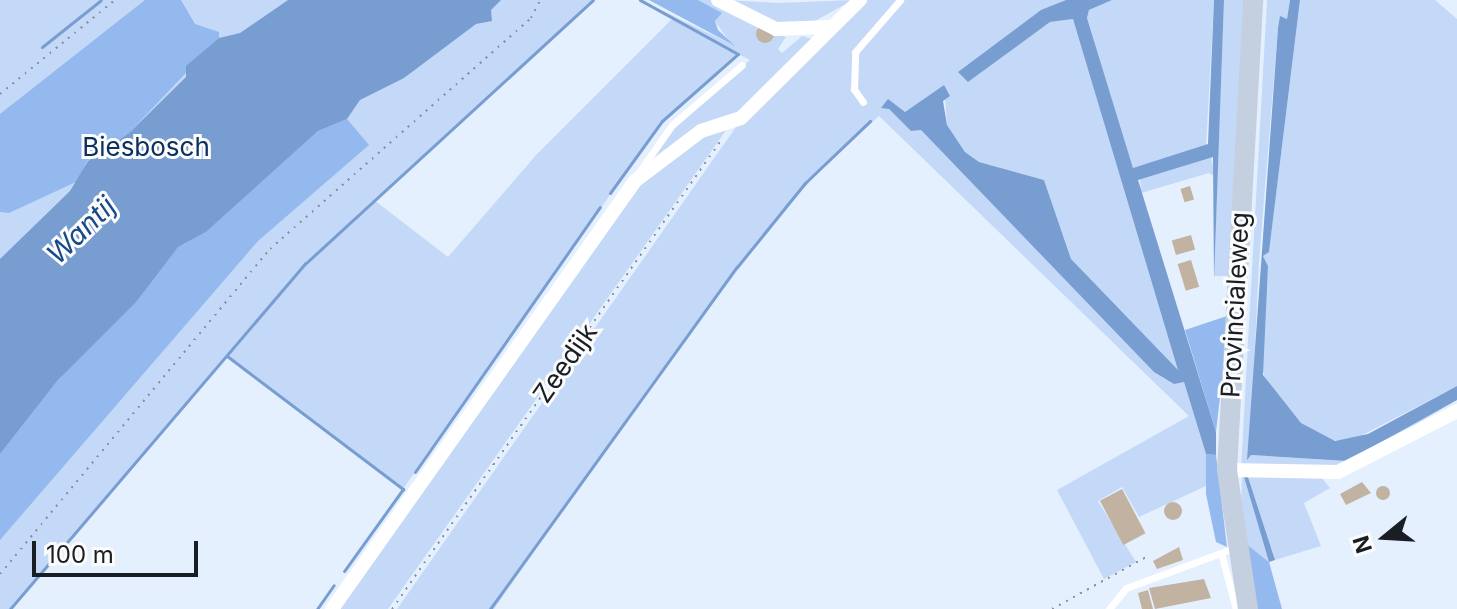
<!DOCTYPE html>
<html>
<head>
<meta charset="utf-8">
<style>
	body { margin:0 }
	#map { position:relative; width:1457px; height:609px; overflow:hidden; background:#e5f0ff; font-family:Inter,sans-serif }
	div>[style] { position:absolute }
	.green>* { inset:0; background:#c4d9f8 }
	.forest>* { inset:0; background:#93b9ef }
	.water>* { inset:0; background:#789dd1 }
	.stream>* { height:3px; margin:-1.5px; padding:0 1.5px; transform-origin:1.5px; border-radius:1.5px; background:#789dd1 }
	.building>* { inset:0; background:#c1b2a1; transform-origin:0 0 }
	.round { border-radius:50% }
	.path>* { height:2px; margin-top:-1px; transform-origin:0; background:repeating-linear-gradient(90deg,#8a929d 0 2px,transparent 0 8px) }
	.service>* { height:7px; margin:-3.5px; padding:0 3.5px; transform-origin:3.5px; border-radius:3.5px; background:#fff }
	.minor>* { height:14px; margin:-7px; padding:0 7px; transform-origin:7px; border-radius:7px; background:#fff }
	.secondary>* { height:20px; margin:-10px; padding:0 10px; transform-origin:10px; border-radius:10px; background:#c4d0df }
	span { translate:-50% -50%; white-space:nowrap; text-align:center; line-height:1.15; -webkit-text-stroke:6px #fcfcfc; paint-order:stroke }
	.park-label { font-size:26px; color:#0c3060 }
	.street-label { font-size:26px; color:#191d24 }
	.water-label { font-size:28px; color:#184988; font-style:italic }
	.north { position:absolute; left:1345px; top:497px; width:80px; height:80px; -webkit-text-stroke:6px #fcfcfc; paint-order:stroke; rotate:252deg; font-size:22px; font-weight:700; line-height:32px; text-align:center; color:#191d24 }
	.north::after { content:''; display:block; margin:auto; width:28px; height:36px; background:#191d24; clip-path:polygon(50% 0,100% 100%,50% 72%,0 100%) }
	.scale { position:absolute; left:32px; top:541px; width:166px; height:36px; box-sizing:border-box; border:4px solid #191d24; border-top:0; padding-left:10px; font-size:24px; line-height:28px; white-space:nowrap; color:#191d24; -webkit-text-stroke:6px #fcfcfc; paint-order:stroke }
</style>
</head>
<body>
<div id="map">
	<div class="green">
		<i style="clip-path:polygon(0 0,593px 0,374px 200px,448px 257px,537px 154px,673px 18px,640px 0,731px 44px,715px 21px,721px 13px,698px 0,711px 0,786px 37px,778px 49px,782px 53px,802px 36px,812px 39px,743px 110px,643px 170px,675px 126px,750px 60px,738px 54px,662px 121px,403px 489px,227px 356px,10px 609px,0 609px)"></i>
		<i style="clip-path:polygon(728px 0,778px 3px,853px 0,804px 27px,781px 25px)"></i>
		<i style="clip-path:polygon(866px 0,1066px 0,1033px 16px,968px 82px,1050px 22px,1073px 19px,1181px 369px,1173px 369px,1071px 259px,1044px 180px,979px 162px,965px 152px,947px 125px,944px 85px,905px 112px,889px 109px,911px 131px,921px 130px,1163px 378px,1184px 382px,1206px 454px,1206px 486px,1139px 517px,1122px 487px,1098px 501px,1136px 562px,1104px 579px,1057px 490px,1189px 416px,879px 116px,820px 170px,776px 220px,651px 384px,494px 609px,397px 609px,736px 127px)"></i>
		<i style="clip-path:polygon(1112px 0,1214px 0,1206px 147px,1133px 168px,1087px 18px,1089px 10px)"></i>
		<i style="clip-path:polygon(1224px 0,1246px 0,1229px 276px,1214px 276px)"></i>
		<i style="clip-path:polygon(1267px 0,1290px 0,1287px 19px,1281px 17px,1278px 28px,1259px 262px,1250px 455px,1347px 461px,1457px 400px,1338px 470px,1241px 468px)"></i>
		<i style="clip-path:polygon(1300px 0,1435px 0,1457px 19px,1457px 386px,1351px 441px,1327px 440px,1301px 423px,1267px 384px,1260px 361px,1268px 266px,1263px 256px,1269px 252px)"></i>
		<i style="clip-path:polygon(727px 129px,388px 609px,336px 609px,622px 201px,696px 137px)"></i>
		<i style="clip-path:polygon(1211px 156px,1215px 177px,1209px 173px,1141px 193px,1140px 177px)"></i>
		<i style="clip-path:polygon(1242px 476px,1244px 477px,1269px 562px,1240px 539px)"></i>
		<i style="clip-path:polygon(1248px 477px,1321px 477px,1330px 488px,1304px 503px,1321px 546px,1275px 560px)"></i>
	</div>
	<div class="forest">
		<i style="clip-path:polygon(145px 0,181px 0,195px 24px,219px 32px,219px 38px,129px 133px,87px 161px,78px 181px,9px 213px,0 212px,0 114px)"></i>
		<i style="clip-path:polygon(649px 0,698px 0,722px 13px,715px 21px,718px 30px,735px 46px)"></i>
		<i style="clip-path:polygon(347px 119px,369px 145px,258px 241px,0 540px,0 454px,58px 380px,178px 247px,206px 232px,318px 131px)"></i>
		<i style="clip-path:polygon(1227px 316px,1224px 362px,1216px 432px,1185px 330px)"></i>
		<i style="clip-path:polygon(1206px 454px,1216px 455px,1227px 547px,1216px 542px,1206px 494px)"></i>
		<i style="clip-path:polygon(1240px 539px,1269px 562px,1282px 609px,1253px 609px)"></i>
	</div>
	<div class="water">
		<i style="clip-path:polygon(288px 0,501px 0,491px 10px,492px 21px,476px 24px,404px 78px,360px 100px,347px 119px,318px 131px,206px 232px,178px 247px,136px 302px,58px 380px,0 454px,0 259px,70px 191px,88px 161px,129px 133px,186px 77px,186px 66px,219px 38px,240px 33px)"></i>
		<i style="clip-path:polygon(1066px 0,1112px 0,1089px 10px,1087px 18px,1133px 168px,1208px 144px,1214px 0,1224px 0,1214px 280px,1213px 157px,1138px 180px,1216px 432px,1216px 455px,1206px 454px,1184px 382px,1174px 384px,1154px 372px,921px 130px,911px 131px,889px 109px,881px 108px,888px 99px,905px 112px,944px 85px,950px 96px,943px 101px,947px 125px,965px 152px,979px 162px,1044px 180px,1071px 259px,1178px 370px,1073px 19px,1050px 22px,968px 82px,958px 72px,1041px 10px)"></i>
		<i style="clip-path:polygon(1290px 0,1300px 0,1269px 252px,1263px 256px,1268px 266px,1263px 375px,1301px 423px,1335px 441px,1368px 434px,1457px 386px,1457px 400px,1347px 461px,1251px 455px,1247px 460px,1278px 28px,1280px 16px,1287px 19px)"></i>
		<i style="clip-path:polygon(1244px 477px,1248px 477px,1275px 560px,1269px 562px)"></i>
	</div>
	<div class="stream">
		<i style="left:42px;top:47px;width:75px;rotate:-38.5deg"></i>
		<i style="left:610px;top:193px;width:89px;rotate:-54.2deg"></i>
		<i style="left:662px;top:121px;width:101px;rotate:-41.4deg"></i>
		<i style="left:738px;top:54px;width:112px;rotate:-151.1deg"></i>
		<i style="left:227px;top:356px;width:221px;rotate:37.1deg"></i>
		<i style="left:403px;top:489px;width:101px;rotate:125.7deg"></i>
		<i style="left:415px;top:472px;width:323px;rotate:-55.1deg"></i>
		<i style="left:10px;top:609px;width:455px;rotate:-49.5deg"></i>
		<i style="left:306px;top:263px;width:389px;rotate:-42.5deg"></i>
		<i style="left:317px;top:609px;width:29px;rotate:-55deg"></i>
		<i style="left:490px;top:609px;width:422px;rotate:-54.2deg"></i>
		<i style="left:737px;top:267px;width:108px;rotate:-51deg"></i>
		<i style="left:805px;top:183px;width:90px;rotate:-43.6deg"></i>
	</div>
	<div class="building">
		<i class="round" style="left:756px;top:25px;width:18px;height:18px"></i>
		<i style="left:1190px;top:186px;width:14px;height:10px;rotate:73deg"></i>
		<i style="left:1191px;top:235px;width:15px;height:20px;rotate:74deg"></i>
		<i style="left:1191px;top:260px;width:28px;height:14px;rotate:73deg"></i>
		<i style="clip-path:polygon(1362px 482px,1371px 493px,1346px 505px,1340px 494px)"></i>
		<i class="round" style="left:1376px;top:486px;width:14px;height:14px"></i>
		<i style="left:1122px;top:489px;width:50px;height:25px;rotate:62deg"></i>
		<i class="round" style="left:1164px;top:502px;width:18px;height:18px"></i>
		<i style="clip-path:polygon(1179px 547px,1183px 560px,1157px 569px,1153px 561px)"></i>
		<i style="clip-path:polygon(1204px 579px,1211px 598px,1155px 609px,1149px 588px)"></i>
		<i style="clip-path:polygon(1148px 590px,1153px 609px,1142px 609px,1138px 593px)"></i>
	</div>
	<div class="path">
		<i style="left:0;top:94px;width:149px;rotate:-39.3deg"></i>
		<i style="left:0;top:574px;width:423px;rotate:-50.3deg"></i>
		<i style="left:270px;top:249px;width:349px;rotate:-41.5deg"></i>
		<i style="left:531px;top:18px;width:20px;rotate:-63deg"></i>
		<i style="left:392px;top:609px;width:574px;rotate:-54.93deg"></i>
		<i style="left:1052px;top:609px;width:110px;rotate:-28.9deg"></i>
	</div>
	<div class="service">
		<i style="left:863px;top:102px;width:16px;rotate:-125deg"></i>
		<i style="left:854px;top:89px;width:37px;rotate:-88deg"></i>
		<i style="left:855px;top:52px;width:69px;rotate:-49.1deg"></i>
		<i style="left:637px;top:175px;width:61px;rotate:-55deg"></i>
		<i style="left:672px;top:125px;width:92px;rotate:-40.6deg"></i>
		<i style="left:1221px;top:553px;width:58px;rotate:75deg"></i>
		<i style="left:1109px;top:609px;width:27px;rotate:-51deg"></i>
		<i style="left:1126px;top:588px;width:118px;rotate:-20.3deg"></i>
	</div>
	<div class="minor">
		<i style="left:718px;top:0;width:65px;rotate:26.6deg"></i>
		<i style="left:776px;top:29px;width:54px;rotate:-2.1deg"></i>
		<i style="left:1227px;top:470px;width:111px;rotate:1deg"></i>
		<i style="left:1338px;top:472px;width:134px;rotate:-27.1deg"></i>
		<i style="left:332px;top:609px;width:524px;rotate:-54.7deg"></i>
		<i style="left:635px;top:181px;width:83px;rotate:-37.1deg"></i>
		<i style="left:701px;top:131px;width:42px;rotate:-18deg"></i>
		<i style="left:741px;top:118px;width:168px;rotate:-44.8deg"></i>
	</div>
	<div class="secondary">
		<i style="left:1248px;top:609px;width:141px;rotate:-98.6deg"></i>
		<i style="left:1227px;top:470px;width:471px;rotate:-86.8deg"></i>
	</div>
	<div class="park-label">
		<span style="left:146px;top:147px">Biesbosch</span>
	</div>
	<div class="street-label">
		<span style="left:1235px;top:305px;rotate:-87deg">Provincialeweg</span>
		<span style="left:565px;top:363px;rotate:-55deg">Zeedijk</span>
	</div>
	<div class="water-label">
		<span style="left:81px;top:230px;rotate:-44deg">Wantij</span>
	</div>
	<div class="north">N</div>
	<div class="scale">100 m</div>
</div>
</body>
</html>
